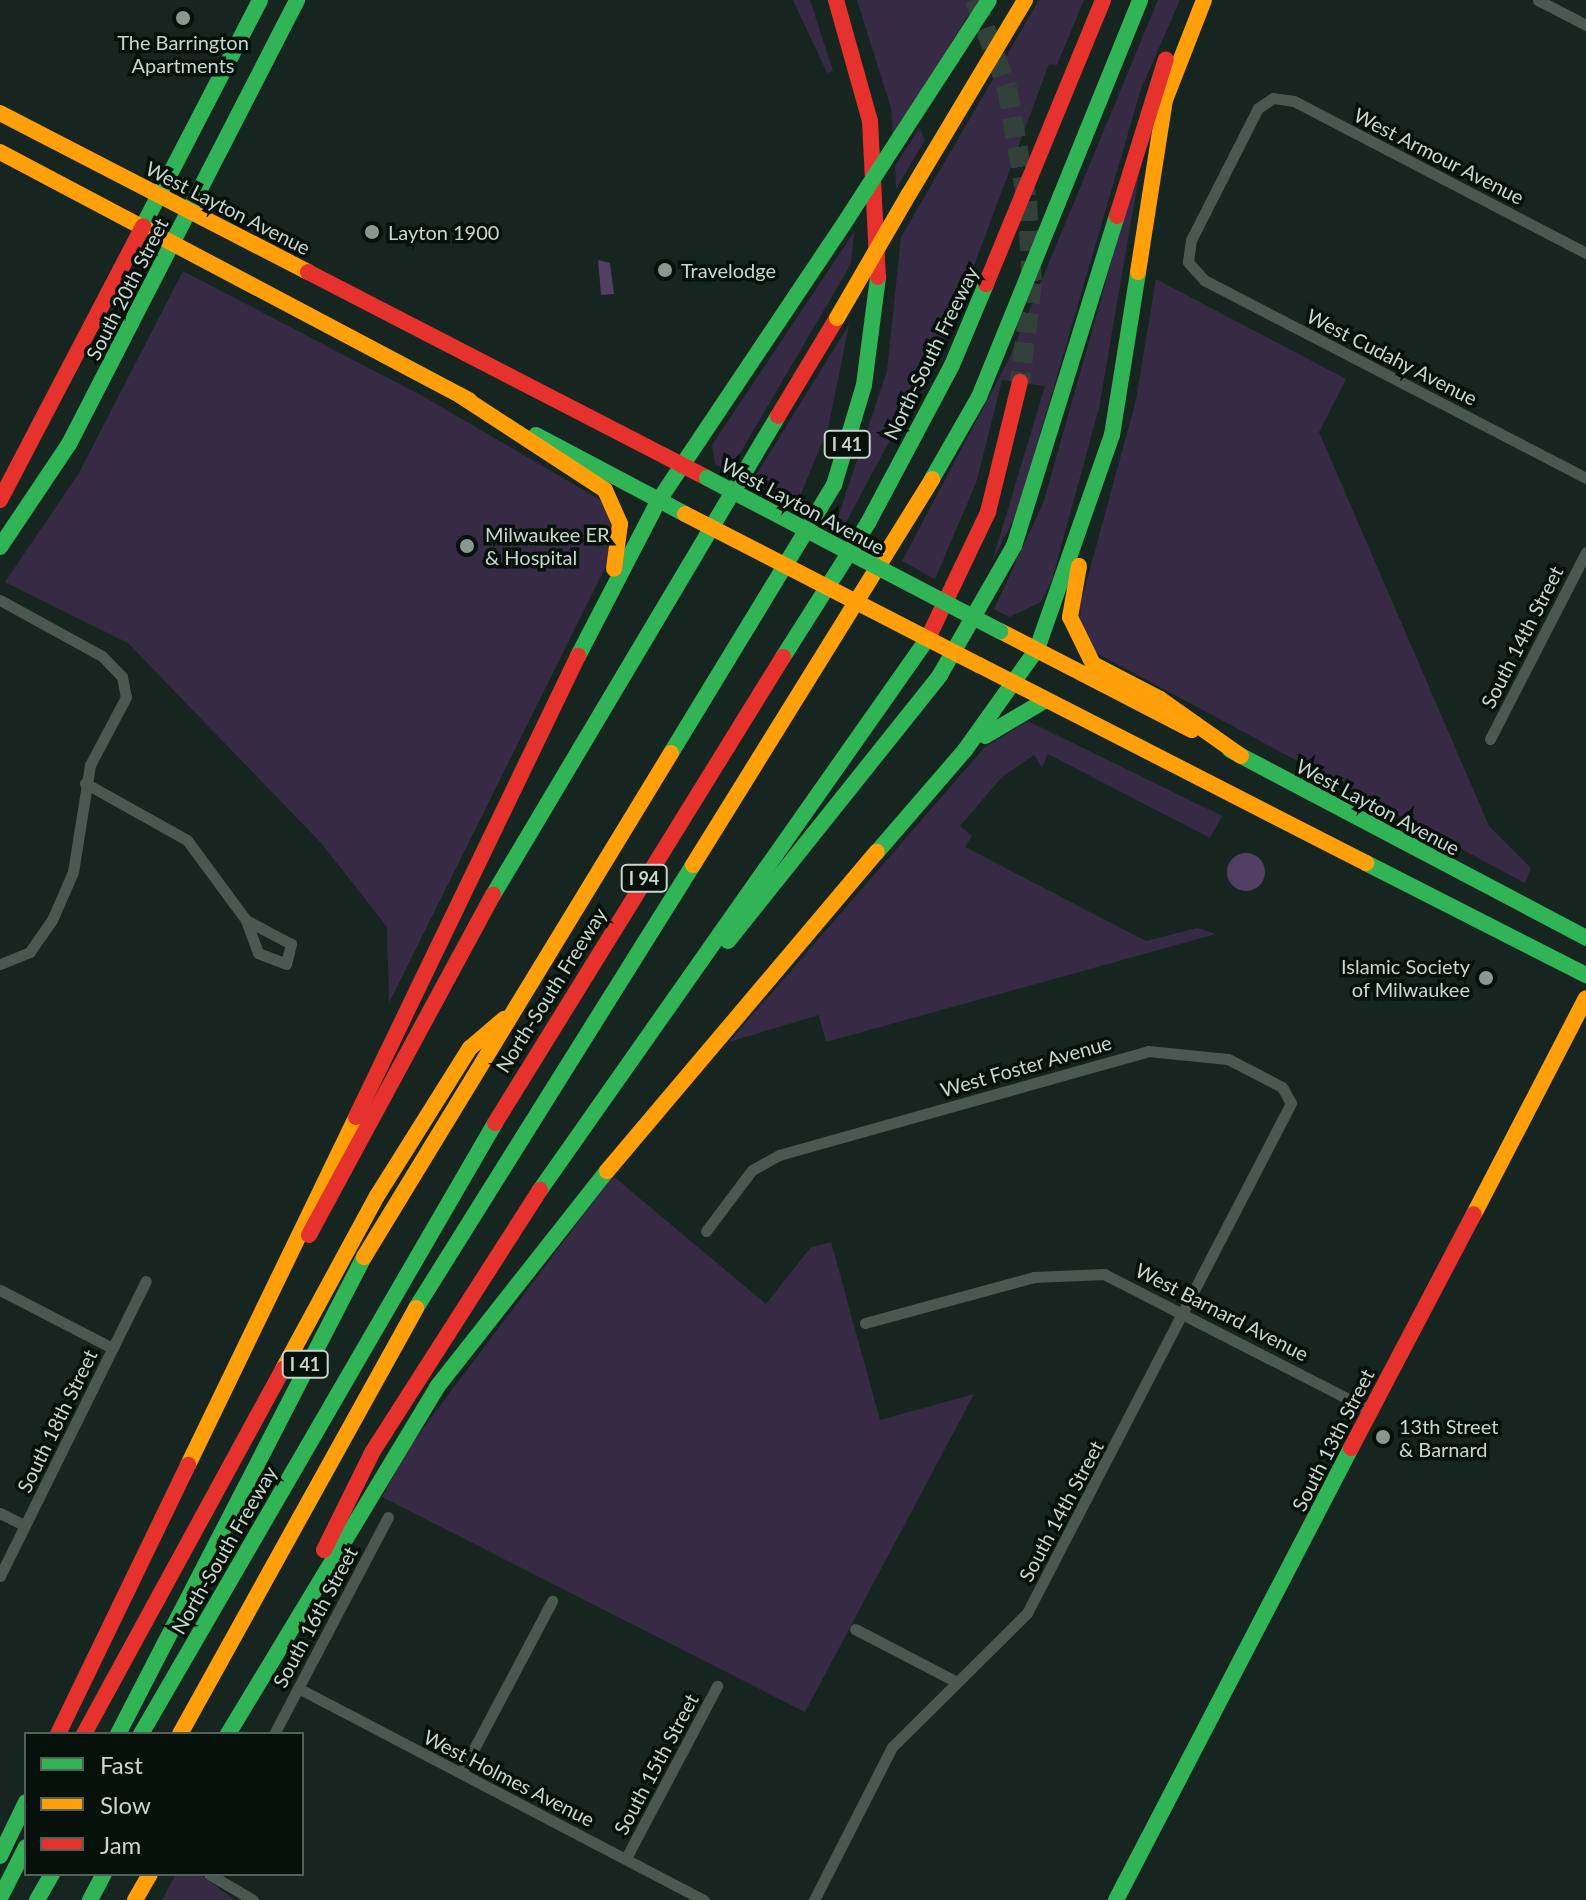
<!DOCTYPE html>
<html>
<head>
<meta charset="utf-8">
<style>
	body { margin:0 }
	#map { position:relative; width:1586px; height:1900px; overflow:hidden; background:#172520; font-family:Lato,sans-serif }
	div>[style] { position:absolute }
	.green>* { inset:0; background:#372a44 }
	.water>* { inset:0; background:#513f63 }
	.round { border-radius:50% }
	.highway-tunnel>* { height:20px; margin-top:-10px; transform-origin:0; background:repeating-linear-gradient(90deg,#32403a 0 20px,transparent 0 30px) }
	.street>* { height:11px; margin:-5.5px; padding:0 5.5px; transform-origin:5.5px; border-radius:5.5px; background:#495851 }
	.fast>* { height:16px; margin:-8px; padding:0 8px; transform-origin:8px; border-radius:8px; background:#30b455 }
	.slow>* { height:16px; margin:-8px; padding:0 8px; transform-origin:8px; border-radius:8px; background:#ff9f0a }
	.jam>* { height:16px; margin:-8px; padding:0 8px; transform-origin:8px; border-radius:8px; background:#e5322d }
	.fast-bridge>* { height:16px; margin:-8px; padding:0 8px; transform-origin:8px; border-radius:8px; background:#30b455 }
	.slow-bridge>* { height:16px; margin:-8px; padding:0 8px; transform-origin:8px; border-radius:8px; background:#ff9f0a }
	.dots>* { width:22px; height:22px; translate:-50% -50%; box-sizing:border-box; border:4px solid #06110c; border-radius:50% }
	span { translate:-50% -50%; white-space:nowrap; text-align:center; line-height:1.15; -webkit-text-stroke:7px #06110c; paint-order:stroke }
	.shield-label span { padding:2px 6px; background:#06110c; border:2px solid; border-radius:6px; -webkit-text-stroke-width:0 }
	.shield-label { font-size:18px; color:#c8d6cf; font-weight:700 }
	.poi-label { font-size:20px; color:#c8d6cf }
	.left { translate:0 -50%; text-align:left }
	.right { translate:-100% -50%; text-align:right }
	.street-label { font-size:20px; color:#c8d6cf }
	.legend { position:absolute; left:24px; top:1732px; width:280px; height:144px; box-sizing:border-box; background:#06110c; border:2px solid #54605a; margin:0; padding:10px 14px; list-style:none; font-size:24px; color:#c8d6cf }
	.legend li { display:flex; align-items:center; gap:16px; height:40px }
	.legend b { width:40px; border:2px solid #54605a }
</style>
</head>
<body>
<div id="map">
	<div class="green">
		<i style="clip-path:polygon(793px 0,810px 0,833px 71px,827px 73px)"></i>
		<i style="clip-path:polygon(857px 0,978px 0,893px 136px,891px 108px)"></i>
		<i style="clip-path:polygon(1039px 0,1084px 0,1057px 65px,1049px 64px,953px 322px,842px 530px,835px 526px,887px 371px,901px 237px)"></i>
		<i style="clip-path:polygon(1158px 0,1180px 0,1141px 89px,1017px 513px,992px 562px,1045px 386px,1002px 380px,976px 483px,935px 579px,902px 561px,1009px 359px)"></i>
		<i style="clip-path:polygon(919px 128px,925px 140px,896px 189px,895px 166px)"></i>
		<i style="clip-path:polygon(1144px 146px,1099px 408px,1052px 580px,1041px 602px,1009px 617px,994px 609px,1044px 501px)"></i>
		<i style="clip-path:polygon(854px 232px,851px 264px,729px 472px,715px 464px,712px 445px)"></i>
		<i style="clip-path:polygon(183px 271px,426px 398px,599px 499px,612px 516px,610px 558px,389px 1003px,387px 927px,322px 844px,128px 643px,5px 582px,79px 473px)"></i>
		<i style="clip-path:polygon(1156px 279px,1346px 379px,1319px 432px,1489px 826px,1531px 868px,1525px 883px,1087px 648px,1079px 632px,1081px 602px,1136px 400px)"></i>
		<i style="clip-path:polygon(849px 325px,828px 428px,796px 506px,751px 483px)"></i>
		<i style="clip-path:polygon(1028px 721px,1222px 816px,1210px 838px,1048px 754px,1042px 767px,1034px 755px,1002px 777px,960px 826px,972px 836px,965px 847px,1146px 941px,1197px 928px,1216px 934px,826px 1042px,819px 1015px,729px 1042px,984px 748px)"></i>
		<i style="clip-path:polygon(613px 1176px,766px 1304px,811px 1247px,831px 1242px,880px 1420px,974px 1394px,805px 1712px,382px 1497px,409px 1447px)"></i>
		<i style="clip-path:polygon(176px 1874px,199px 1874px,235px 1900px,162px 1900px)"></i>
	</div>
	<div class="water">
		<i style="clip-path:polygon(598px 260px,610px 263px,614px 294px,601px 295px)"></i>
		<i class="round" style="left:1227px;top:853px;width:38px;height:38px"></i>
	</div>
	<div class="highway-tunnel">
		<i style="left:975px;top:0;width:94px;rotate:70deg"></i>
		<i style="left:1007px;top:88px;width:115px;rotate:80deg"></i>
		<i style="left:1027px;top:201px;width:82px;rotate:86.5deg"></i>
		<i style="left:1032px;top:283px;width:100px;rotate:96.9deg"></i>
	</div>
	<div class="street">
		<i style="left:1538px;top:0;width:54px;rotate:27.5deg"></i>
		<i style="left:1586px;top:253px;width:329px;rotate:-152.5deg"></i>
		<i style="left:1294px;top:101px;width:21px;rotate:-172deg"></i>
		<i style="left:1273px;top:98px;width:18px;rotate:146deg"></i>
		<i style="left:1258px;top:108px;width:148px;rotate:116.9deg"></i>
		<i style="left:1191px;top:240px;width:22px;rotate:98deg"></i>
		<i style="left:1188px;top:262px;width:24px;rotate:48deg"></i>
		<i style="left:1204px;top:280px;width:430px;rotate:27.4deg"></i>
		<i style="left:0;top:600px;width:116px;rotate:28.8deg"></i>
		<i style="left:102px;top:656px;width:29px;rotate:46deg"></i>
		<i style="left:122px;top:677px;width:20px;rotate:79deg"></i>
		<i style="left:126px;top:697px;width:77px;rotate:117.9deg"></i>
		<i style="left:90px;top:765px;width:108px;rotate:99deg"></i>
		<i style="left:73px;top:872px;width:52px;rotate:113.6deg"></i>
		<i style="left:52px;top:920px;width:39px;rotate:125deg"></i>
		<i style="left:30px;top:952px;width:32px;rotate:158deg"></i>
		<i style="left:1490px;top:739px;width:210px;rotate:-62.8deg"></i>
		<i style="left:85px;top:783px;width:117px;rotate:29.2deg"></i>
		<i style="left:187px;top:840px;width:99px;rotate:53.6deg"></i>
		<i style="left:246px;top:920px;width:35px;rotate:70deg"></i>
		<i style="left:258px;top:953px;width:30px;rotate:21deg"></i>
		<i style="left:286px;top:964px;width:21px;rotate:-76deg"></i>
		<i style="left:291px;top:944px;width:51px;rotate:-151.9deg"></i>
		<i style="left:706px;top:1231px;width:76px;rotate:-53deg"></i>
		<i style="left:752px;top:1170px;width:31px;rotate:-29deg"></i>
		<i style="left:779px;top:1155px;width:383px;rotate:-15.7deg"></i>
		<i style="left:1148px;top:1051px;width:80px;rotate:5.7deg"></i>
		<i style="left:1228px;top:1059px;width:61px;rotate:27.4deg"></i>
		<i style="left:1282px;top:1087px;width:18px;rotate:61deg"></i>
		<i style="left:1291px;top:1103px;width:574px;rotate:117.37deg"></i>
		<i style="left:1027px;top:1613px;width:190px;rotate:135.2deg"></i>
		<i style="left:892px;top:1747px;width:172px;rotate:117deg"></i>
		<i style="left:0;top:1290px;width:126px;rotate:27.4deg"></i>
		<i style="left:865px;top:1323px;width:175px;rotate:-15.2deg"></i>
		<i style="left:1034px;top:1277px;width:70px;rotate:-2.5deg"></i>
		<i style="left:1104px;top:1274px;width:299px;rotate:27.1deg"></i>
		<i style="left:0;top:1513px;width:28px;rotate:27deg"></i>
		<i style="left:0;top:1576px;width:329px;rotate:-63.7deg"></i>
		<i style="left:855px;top:1629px;width:113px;rotate:27.5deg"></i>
		<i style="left:298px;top:1688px;width:458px;rotate:27.6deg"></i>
		<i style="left:274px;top:1734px;width:245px;rotate:-62.3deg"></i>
		<i style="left:461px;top:1773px;width:195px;rotate:-62.1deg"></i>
		<i style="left:626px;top:1858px;width:195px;rotate:-62.1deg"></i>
		<i style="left:209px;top:1874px;width:51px;rotate:30.6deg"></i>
	</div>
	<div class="fast">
		<i style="left:900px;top:137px;width:163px;rotate:-57deg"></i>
		<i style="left:143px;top:226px;width:254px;rotate:-62.6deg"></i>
		<i style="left:536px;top:435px;width:169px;rotate:27.9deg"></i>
		<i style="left:932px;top:479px;width:95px;rotate:-60.2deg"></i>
		<i style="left:979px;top:397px;width:428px;rotate:-67.9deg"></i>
		<i style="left:0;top:547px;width:124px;rotate:-56.2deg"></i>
		<i style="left:69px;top:444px;width:499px;rotate:-62.8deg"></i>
		<i style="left:578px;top:656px;width:176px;rotate:-62.6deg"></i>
		<i style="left:659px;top:500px;width:338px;rotate:-56.2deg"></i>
		<i style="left:783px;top:657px;width:159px;rotate:-57.6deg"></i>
		<i style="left:868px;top:523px;width:179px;rotate:-62deg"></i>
		<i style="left:952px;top:365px;width:88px;rotate:-67.2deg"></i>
		<i style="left:985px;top:736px;width:69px;rotate:-30.7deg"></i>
		<i style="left:1230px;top:750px;width:403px;rotate:27.8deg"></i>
		<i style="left:671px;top:753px;width:314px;rotate:-58.7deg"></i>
		<i style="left:834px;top:485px;width:104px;rotate:-73.3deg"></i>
		<i style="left:864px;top:385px;width:109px;rotate:-82.6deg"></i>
		<i style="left:877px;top:852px;width:135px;rotate:-49.2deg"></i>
		<i style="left:965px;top:750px;width:124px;rotate:-54.5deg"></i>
		<i style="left:1037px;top:649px;width:227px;rotate:-70.7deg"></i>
		<i style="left:1112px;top:435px;width:165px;rotate:-80.9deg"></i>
		<i style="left:1366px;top:863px;width:247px;rotate:27deg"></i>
		<i style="left:493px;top:895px;width:557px;rotate:-59.25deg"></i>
		<i style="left:728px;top:941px;width:340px;rotate:-51.4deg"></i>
		<i style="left:940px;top:675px;width:149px;rotate:-60.2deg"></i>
		<i style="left:1014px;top:546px;width:346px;rotate:-72.7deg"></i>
		<i style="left:540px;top:1190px;width:675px;rotate:-54.9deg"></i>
		<i style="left:416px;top:1308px;width:522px;rotate:-57.98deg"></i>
		<i style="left:118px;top:1734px;width:537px;rotate:-62.72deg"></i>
		<i style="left:141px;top:1734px;width:706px;rotate:-59.91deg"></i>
		<i style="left:228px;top:1734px;width:405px;rotate:-58.9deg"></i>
		<i style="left:437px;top:1387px;width:275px;rotate:-51.8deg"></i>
		<i style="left:0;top:1856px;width:60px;rotate:-64.3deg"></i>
		<i style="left:0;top:1898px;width:57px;rotate:-63deg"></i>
		<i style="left:37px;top:1900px;width:30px;rotate:-60deg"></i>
		<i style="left:90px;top:1900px;width:30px;rotate:-62deg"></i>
		<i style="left:1116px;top:1900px;width:509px;rotate:-62.53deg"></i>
	</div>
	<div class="slow">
		<i style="left:0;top:113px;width:347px;rotate:27.3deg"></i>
		<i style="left:0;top:152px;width:531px;rotate:27.87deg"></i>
		<i style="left:909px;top:194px;width:226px;rotate:-59.1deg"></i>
		<i style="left:1138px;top:272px;width:174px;rotate:-81.1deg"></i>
		<i style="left:1165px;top:100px;width:107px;rotate:-68.7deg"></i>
		<i style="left:461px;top:396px;width:172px;rotate:33.1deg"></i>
		<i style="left:605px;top:490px;width:37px;rotate:66deg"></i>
		<i style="left:620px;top:524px;width:45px;rotate:97.6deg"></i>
		<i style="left:1079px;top:566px;width:52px;rotate:100deg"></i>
		<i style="left:1070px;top:617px;width:52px;rotate:63.9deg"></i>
		<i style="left:1093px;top:664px;width:76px;rotate:27.6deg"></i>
		<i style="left:1160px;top:699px;width:99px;rotate:35.1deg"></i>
		<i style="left:1000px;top:631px;width:216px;rotate:27.3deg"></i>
		<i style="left:979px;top:665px;width:435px;rotate:27.1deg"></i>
		<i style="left:693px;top:865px;width:454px;rotate:-58.2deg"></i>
		<i style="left:607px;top:1171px;width:418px;rotate:-49.8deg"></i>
		<i style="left:1474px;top:1214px;width:243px;rotate:-62.6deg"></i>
		<i style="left:364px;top:1257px;width:590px;rotate:-58.65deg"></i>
		<i style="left:283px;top:1369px;width:197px;rotate:-61.5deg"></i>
		<i style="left:377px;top:1196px;width:175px;rotate:-57.9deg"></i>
		<i style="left:470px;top:1048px;width:45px;rotate:-40.5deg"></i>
		<i style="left:188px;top:1465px;width:386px;rotate:-64.2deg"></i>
		<i style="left:180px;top:1734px;width:487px;rotate:-61deg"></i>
		<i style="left:135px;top:1900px;width:30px;rotate:-60deg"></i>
	</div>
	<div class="jam">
		<i style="left:836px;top:0;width:126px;rotate:74.3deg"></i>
		<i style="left:870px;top:121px;width:156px;rotate:87.1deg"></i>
		<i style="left:1117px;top:216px;width:164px;rotate:-72.7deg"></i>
		<i style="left:308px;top:272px;width:449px;rotate:27.3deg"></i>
		<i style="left:986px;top:284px;width:307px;rotate:-67.6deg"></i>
		<i style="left:778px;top:416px;width:114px;rotate:-59deg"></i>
		<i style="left:0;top:500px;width:309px;rotate:-62.4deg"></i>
		<i style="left:928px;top:638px;width:140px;rotate:-64.5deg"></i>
		<i style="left:988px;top:512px;width:134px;rotate:-76.2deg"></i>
		<i style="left:356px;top:1117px;width:512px;rotate:-64.29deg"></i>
		<i style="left:495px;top:1123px;width:548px;rotate:-58.28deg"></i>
		<i style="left:309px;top:1235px;width:387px;rotate:-61.6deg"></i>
		<i style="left:1351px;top:1448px;width:264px;rotate:-62.3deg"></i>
		<i style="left:324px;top:1550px;width:110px;rotate:-63.7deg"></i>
		<i style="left:373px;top:1451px;width:310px;rotate:-57.4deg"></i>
		<i style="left:58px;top:1734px;width:299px;rotate:-64.2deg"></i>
		<i style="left:84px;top:1734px;width:416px;rotate:-61.4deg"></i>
	</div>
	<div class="fast-bridge">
		<i style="left:847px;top:219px;width:98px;rotate:-57.1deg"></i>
		<i style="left:707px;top:478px;width:331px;rotate:27.6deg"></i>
	</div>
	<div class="slow-bridge">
		<i style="left:837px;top:318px;width:143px;rotate:-59.9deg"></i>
		<i style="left:685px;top:514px;width:331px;rotate:27.2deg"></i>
	</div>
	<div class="dots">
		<i style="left:183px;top:18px;background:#8a9892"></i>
		<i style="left:372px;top:232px;background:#8a9892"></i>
		<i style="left:665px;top:270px;background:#8a9892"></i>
		<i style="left:467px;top:546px;background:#8a9892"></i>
		<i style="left:1486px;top:978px;background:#8a9892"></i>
		<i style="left:1383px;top:1437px;background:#8a9892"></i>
	</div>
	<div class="shield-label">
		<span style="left:847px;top:444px">I 41</span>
		<span style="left:644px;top:878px">I 94</span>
		<span style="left:305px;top:1364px">I 41</span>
	</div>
	<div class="poi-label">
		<span style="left:183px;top:54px">The Barrington<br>Apartments</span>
		<span class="left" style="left:388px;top:232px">Layton 1900</span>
		<span class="left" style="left:681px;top:270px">Travelodge</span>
		<span class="left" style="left:485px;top:546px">Milwaukee ER<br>&amp; Hospital</span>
		<span class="right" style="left:1470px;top:978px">Islamic Society<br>of Milwaukee</span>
		<span class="left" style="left:1399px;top:1438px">13th Street<br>&amp; Barnard</span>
	</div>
	<div class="street-label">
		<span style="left:1439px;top:156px;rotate:27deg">West Armour Avenue</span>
		<span style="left:228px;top:208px;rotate:27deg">West Layton Avenue</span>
		<span style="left:127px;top:289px;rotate:-63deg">South 20th Street</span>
		<span style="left:931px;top:353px;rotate:-64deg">North-South Freeway</span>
		<span style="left:1392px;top:357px;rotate:27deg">West Cudahy Avenue</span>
		<span style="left:803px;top:506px;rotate:28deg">West Layton Avenue</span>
		<span style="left:1522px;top:637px;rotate:-63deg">South 14th Street</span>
		<span style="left:1378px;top:807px;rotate:28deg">West Layton Avenue</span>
		<span style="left:551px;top:990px;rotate:-58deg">North-South Freeway</span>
		<span style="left:1026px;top:1066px;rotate:-16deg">West Foster Avenue</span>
		<span style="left:1222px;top:1312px;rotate:27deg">West Barnard Avenue</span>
		<span style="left:57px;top:1421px;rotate:-64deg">South 18th Street</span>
		<span style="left:1333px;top:1440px;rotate:-63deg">South 13th Street</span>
		<span style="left:1061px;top:1511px;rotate:-62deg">South 14th Street</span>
		<span style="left:224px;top:1550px;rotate:-60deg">North-South Freeway</span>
		<span style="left:315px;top:1617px;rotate:-62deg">South 16th Street</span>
		<span style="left:656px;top:1764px;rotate:-62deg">South 15th Street</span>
		<span style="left:509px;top:1778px;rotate:27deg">West Holmes Avenue</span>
	</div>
	<ul class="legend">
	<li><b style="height:10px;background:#30b455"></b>Fast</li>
	<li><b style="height:10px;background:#ff9f0a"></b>Slow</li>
	<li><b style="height:10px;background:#e5322d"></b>Jam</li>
	</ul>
</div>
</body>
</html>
